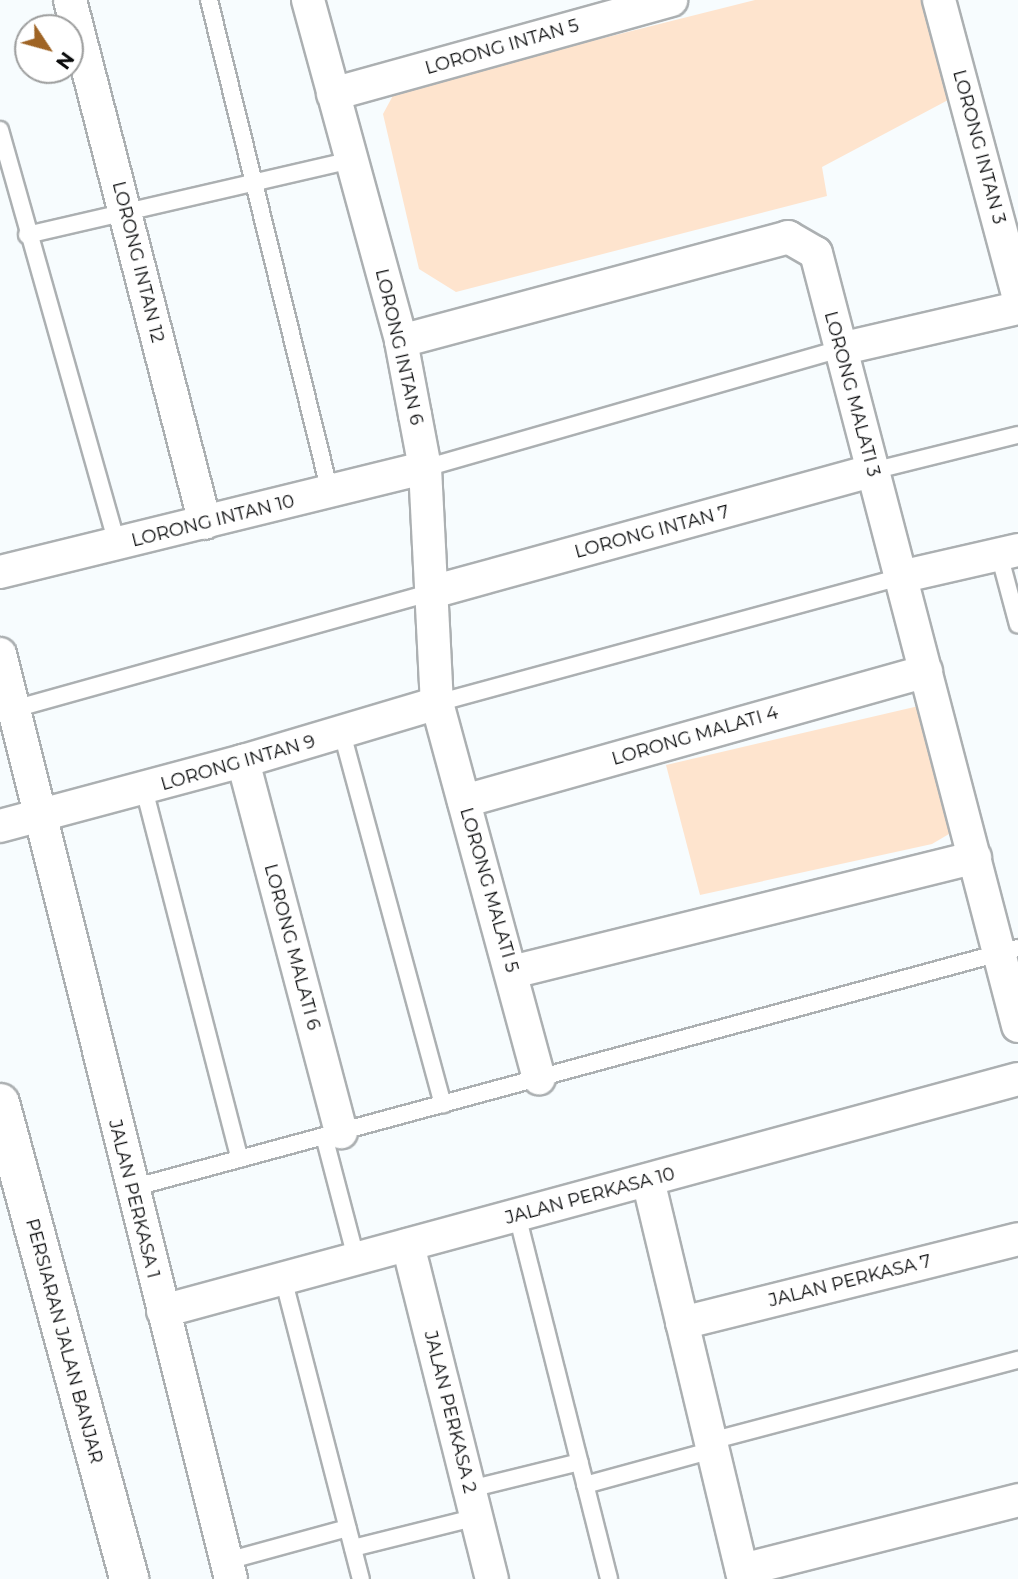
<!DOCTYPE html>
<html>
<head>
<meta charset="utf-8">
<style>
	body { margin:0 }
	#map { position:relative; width:1018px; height:1579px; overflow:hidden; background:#f7fcfe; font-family:Montserrat,sans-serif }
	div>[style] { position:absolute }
	.green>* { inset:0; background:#fee4ce }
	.roads { filter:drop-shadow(2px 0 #acb0b2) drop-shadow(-2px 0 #acb0b2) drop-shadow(0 2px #acb0b2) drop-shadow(0 -2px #acb0b2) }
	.service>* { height:16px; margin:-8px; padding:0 8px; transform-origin:8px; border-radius:8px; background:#fff }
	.minor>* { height:32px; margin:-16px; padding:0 16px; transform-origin:16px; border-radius:16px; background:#fff }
	.tertiary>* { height:38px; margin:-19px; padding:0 19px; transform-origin:19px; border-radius:19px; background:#fff }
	span { translate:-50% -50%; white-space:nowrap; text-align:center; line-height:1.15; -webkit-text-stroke:6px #fff; paint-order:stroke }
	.street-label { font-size:18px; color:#0b0c0d }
	.north { position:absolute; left:14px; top:14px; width:70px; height:70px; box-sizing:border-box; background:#fff; border:2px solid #9d9e9e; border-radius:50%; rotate:126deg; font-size:19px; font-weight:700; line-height:28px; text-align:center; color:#0b0c0d }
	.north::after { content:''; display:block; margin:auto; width:24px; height:32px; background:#9f6425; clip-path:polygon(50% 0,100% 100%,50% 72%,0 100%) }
</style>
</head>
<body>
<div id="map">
	<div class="green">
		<i style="clip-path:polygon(755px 0,929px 0,950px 99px,822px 167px,827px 196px,456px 292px,419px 269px,383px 114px,396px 90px)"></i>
		<i style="clip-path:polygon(923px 705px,957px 813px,949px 834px,932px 844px,700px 895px,666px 765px)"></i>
	</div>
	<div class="roads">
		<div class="service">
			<i style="left:209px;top:0;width:507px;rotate:76.18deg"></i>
			<i style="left:0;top:130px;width:430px;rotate:74.2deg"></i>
			<i style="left:27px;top:235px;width:334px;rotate:-13deg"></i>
			<i style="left:425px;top:468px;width:432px;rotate:-16deg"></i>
			<i style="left:872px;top:471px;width:150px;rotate:-13.9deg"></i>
			<i style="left:999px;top:554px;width:73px;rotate:75deg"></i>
			<i style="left:437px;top:703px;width:480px;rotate:-15.2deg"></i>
			<i style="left:14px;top:709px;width:434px;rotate:-15.6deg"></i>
			<i style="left:342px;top:733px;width:385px;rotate:74.8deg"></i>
			<i style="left:144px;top:789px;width:382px;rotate:75.5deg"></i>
			<i style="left:324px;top:1136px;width:126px;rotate:75.3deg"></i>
			<i style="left:132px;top:1188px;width:918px;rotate:-15.16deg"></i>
			<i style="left:517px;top:1215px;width:375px;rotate:75.8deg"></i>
			<i style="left:283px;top:1278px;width:311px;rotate:75.5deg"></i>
			<i style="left:711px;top:1441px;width:318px;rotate:-14.8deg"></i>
			<i style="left:585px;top:1485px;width:133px;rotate:-15.3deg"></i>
			<i style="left:470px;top:1489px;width:113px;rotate:-13.8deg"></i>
			<i style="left:353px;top:1548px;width:128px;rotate:-14deg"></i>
			<i style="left:227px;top:1561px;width:125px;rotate:-15.3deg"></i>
		</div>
		<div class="minor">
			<i style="left:70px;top:0;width:540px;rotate:75.53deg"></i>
			<i style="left:308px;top:0;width:353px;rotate:74.7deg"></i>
			<i style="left:401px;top:341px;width:75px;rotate:79.3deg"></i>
			<i style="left:415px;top:415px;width:54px;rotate:79.3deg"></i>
			<i style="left:425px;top:468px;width:235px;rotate:87.1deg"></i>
			<i style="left:437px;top:703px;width:389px;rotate:74.8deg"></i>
			<i style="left:939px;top:0;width:304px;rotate:75deg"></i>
			<i style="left:333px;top:94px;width:351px;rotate:-15.5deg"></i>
			<i style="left:401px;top:341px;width:401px;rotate:-15deg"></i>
			<i style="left:788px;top:237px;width:32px;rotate:30deg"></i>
			<i style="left:816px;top:253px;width:799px;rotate:75.35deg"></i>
			<i style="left:840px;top:349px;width:183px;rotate:-13deg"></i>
			<i style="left:0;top:572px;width:438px;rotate:-13.8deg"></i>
			<i style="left:900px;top:577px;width:121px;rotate:-12.9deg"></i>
			<i style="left:432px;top:592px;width:456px;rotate:-15.4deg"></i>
			<i style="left:0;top:654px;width:953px;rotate:75.98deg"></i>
			<i style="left:243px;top:761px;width:384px;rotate:75.2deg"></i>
			<i style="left:464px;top:801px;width:480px;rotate:-15.7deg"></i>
			<i style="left:0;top:826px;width:252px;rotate:-15deg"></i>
			<i style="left:243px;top:761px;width:202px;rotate:-16.6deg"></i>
			<i style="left:512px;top:972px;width:477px;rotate:-13.9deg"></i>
			<i style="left:648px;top:1180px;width:410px;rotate:76.5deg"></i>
			<i style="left:408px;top:1245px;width:344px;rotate:75.9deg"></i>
			<i style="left:163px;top:1311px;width:886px;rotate:-15.18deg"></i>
			<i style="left:682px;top:1323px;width:346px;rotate:-14deg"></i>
			<i style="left:742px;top:1570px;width:285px;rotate:-14.2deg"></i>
		</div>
		<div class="tertiary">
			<i style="left:0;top:1103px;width:493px;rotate:74.8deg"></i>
		</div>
	</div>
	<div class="street-label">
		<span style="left:502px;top:47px;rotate:-16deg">LORONG INTAN 5</span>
		<span style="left:979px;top:147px;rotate:75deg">LORONG INTAN 3</span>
		<span style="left:138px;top:262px;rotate:76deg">LORONG INTAN 12</span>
		<span style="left:399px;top:347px;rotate:77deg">LORONG INTAN 6</span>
		<span style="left:852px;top:394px;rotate:75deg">LORONG MALATI 3</span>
		<span style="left:213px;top:521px;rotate:-14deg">LORONG INTAN 10</span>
		<span style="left:652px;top:532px;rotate:-15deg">LORONG INTAN 7</span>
		<span style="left:695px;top:736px;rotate:-16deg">LORONG MALATI 4</span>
		<span style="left:238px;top:763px;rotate:-16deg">LORONG INTAN 9</span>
		<span style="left:489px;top:890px;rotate:74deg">LORONG MALATI 5</span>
		<span style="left:292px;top:947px;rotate:75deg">LORONG MALATI 6</span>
		<span style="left:590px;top:1196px;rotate:-15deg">JALAN PERKASA 10</span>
		<span style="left:134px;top:1199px;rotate:76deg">JALAN PERKASA 1</span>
		<span style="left:850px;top:1281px;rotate:-14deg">JALAN PERKASA 7</span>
		<span style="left:64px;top:1341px;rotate:75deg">PERSIARAN JALAN BANJAR</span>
		<span style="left:450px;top:1412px;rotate:76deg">JALAN PERKASA 2</span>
	</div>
	<div class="north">N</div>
</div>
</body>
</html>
